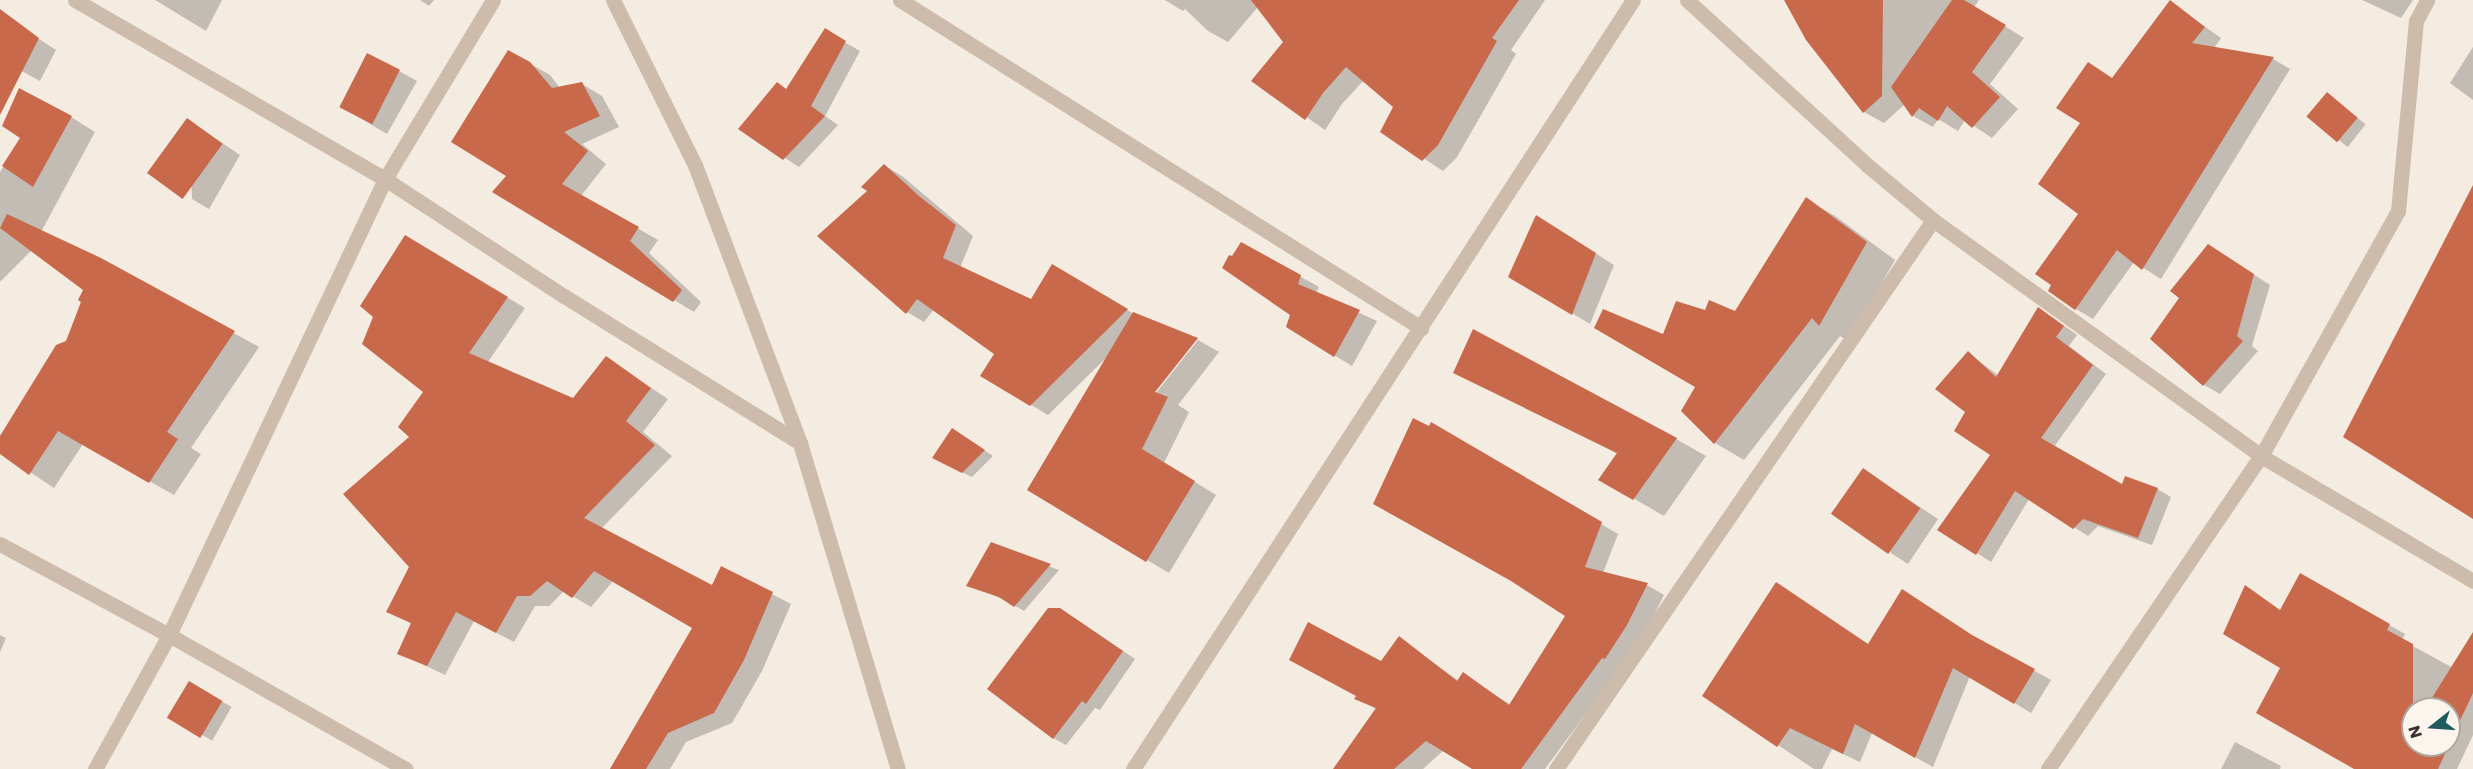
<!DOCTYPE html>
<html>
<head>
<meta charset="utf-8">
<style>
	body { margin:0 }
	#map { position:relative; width:2473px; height:769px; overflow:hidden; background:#f4ebe1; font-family:Poppins,sans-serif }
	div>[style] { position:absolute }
	.shadow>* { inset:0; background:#0003; transform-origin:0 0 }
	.building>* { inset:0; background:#c8694b; transform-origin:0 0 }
	.minor>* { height:15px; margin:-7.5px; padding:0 7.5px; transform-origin:7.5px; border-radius:7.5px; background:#cdbbac }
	span { translate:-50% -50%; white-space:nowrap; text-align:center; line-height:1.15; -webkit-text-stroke:4.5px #fbf5ee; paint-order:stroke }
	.north { position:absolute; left:2401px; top:697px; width:60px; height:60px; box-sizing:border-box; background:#fbf5ee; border:2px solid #aea6a0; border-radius:50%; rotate:253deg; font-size:16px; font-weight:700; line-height:24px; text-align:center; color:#3b302b }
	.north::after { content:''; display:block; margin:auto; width:21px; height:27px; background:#1f5a5e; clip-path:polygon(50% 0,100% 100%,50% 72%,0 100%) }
</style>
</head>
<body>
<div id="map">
	<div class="shadow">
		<i style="clip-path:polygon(155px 0,222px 0,206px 31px)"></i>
		<i style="clip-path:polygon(420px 0,434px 0,429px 6px)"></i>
		<i style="clip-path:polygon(1165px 0,1545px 0,1511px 50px,1516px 54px,1457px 157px,1443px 171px,1382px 131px,1395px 106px,1364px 80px,1342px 104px,1325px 130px,1253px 80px,1285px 42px,1258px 7px,1228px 42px,1208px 31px,1185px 9px,1183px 11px)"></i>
		<i style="clip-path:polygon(1786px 0,1979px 0,1974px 7px,2024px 38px,1990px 84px,2018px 109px,1992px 138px,1965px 120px,1958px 131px,1938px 119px,1933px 127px,1913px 116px,1905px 104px,1884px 123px,1864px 112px,1808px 39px)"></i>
		<i style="clip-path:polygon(2362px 0,2413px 0,2401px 18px)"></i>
		<i style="clip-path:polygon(2170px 2px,2221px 38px,2214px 48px,2273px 59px,2290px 69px,2161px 279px,2134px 262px,2093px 319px,2076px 309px,2080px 214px,2113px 79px)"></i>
		<i style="clip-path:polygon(0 14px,56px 50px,40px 81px,0 59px)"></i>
		<i style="clip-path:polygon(825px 31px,860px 51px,825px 116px,838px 125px,799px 167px,740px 129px,787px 90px)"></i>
		<i style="clip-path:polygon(2473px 47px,2473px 100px,2450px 83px)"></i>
		<i style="clip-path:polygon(529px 63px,550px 75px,560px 88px,582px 84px,602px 96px,619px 127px,582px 144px,606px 164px,581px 196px,658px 240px,649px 253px,701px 302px,694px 312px,674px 300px,508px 175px)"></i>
		<i style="clip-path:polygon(399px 71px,417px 81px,387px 134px,340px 106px)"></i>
		<i style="left:2327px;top:94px;width:49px;height:29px;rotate:38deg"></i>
		<i style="clip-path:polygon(71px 117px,95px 132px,41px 232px,100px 260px,259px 347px,191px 448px,201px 454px,174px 495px,83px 444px,54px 488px,0 452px,0 434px,2px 436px,67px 342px,85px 290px,32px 250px,0 282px,0 172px,22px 138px)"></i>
		<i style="clip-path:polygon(188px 120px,240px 155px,209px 209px,192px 199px)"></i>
		<i style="clip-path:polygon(885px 166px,902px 176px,973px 236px,960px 268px,1031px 301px,1053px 266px,1134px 314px,1198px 340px,1195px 340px,1150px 397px,1152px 398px,1198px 340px,1219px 352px,1178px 405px,1189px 412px,1164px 463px,1216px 495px,1169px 573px,1147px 560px,1108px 356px,1048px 415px,983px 376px,996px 354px,934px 309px,924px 322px,907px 312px,869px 191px)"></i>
		<i style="clip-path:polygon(1806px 199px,1835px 216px,1895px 260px,1848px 341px,1840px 336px,1744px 460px,1715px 443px,1683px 411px,1697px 386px,1664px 336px,1706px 312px,1736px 313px)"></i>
		<i style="clip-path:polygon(1554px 227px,1614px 265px,1590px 324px,1510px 276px)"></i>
		<i style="clip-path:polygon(1242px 244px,1319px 287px,1316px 293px,1377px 321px,1352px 366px,1334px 355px,1232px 258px)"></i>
		<i style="clip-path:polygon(423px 247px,525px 308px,488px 362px,574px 400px,606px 358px,668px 399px,643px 432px,672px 456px,601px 529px,712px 587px,721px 568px,791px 604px,762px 671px,732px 723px,686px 742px,670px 769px,610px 769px,694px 627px,613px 581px,591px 607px,564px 591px,549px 606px,535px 606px,514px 642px,474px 621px,445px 675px,399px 653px,412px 624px,388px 611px,411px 567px,411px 437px,425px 392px)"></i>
		<i style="clip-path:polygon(2224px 255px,2270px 285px,2252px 346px,2258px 351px,2220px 394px,2204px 385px,2152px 339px)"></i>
		<i style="clip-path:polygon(2052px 317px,2077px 335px,2069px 346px,2106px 374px,2054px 447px,2122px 486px,2157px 489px,2171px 497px,2152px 545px,2098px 526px,2088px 536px,2029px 499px,1991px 562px,1939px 529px,1992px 455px,1967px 412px,1968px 353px,1999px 376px)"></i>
		<i style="clip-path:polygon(1455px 373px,1676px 439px,1706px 456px,1664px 516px,1600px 479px,1618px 454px)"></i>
		<i style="clip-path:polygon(1431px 424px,1618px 534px,1603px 573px,1647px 585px,1664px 595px,1644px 635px,1545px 769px,1474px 769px,1444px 750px,1423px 769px,1335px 769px,1376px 709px,1356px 698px,1399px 638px,1459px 681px,1463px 674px,1511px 705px,1567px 616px,1429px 428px)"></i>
		<i style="clip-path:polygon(961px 435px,993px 456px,972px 477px,943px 463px)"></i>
		<i style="clip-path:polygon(1864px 470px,1938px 519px,1908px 564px,1891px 553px)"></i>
		<i style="clip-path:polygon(991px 544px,1059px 570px,1024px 611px,1007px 601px,968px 585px)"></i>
		<i style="clip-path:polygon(evenodd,2300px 575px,2405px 634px,2402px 640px,2453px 668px,2473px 637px,2473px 735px,2457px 769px,2356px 769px,2282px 667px,2281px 611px,2300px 575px,2413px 709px,2449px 709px,2449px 745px,2413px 745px,2413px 709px)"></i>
		<i style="clip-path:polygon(1776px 584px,1869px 645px,1984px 643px,2051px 680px,2031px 713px,1970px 676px,1933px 767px,1872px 733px,1860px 762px,1832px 749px,1822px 769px,1814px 769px,1704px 696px)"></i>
		<i style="clip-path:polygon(1073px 617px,1135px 659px,1100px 710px,1095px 708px,1066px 745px,1053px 738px)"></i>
		<i style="clip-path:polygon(0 635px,6px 638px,0 652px)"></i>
		<i style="left:190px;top:683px;width:48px;height:39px;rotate:30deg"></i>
		<i style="clip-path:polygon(2235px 742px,2281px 766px,2280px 769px,2221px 769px)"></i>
	</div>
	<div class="building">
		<i style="clip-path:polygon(1251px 0,1519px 0,1492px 38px,1497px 41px,1438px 145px,1422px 161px,1380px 132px,1393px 107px,1346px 67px,1323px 93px,1305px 120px,1251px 81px,1283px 42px)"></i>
		<i style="clip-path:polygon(1784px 0,1883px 0,1882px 96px,1863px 113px,1806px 40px)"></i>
		<i style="clip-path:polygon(1952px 0,1964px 0,2006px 25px,1972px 72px,2000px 97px,1972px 128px,1947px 106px,1938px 121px,1919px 108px,1912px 117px,1891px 87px)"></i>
		<i style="clip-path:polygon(2170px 0,2205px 27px,2192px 43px,2274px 57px,2142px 270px,2117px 250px,2075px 310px,2048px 291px,2051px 285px,2035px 274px,2078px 214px,2038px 184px,2080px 123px,2056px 108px,2088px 62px,2112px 78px)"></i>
		<i style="clip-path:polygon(0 9px,39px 38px,0 115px)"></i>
		<i style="clip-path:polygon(825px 28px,846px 41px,811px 106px,825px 116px,783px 160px,738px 129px,777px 82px,786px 89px)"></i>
		<i style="clip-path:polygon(508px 50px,530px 62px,552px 88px,582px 82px,600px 116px,564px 132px,588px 151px,562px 184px,639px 227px,630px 241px,682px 290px,673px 302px,492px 192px,506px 176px,451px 142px)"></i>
		<i style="left:367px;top:53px;width:37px;height:61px;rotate:27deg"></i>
		<i style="clip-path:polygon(19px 88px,72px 116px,33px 187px,2px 166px,20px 138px,2px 126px)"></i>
		<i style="left:2327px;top:92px;width:40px;height:32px;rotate:40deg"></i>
		<i style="left:187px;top:118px;width:44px;height:68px;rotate:36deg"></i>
		<i style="clip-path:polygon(884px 164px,919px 196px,956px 225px,943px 258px,1031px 299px,1052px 264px,1128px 309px,1030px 406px,980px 376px,994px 354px,917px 299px,906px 314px,817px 236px,867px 191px,861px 187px)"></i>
		<i style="clip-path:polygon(2473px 185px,2473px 519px,2343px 437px)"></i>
		<i style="clip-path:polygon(1806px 197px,1867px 242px,1819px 326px,1812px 318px,1714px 444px,1681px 411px,1695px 387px,1594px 328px,1603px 309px,1663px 334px,1676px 301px,1705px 310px,1709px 300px,1735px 311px)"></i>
		<i style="clip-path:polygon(7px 214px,101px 258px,235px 331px,167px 432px,178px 439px,149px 483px,58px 431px,29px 475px,0 454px,0 436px,56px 345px,66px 341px,81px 302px,78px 300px,83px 290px,0 228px)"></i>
		<i style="clip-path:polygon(1536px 215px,1596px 253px,1572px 315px,1508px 277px)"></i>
		<i style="clip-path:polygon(405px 235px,508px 297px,469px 353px,573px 398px,606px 356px,651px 388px,626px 421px,655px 445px,584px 518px,712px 585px,721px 566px,773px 592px,744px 660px,714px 713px,668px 733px,646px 769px,610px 769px,692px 628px,594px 571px,572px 598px,547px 581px,530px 596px,517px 596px,496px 633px,456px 612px,427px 666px,397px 654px,411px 623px,386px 612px,409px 567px,343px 494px,409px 437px,398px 427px,423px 392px,362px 344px,373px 317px,360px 306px)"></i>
		<i style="clip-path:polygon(1241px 242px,1301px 275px,1298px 284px,1360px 310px,1334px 357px,1286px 327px,1290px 315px,1222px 268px,1229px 255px,1232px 256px)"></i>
		<i style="clip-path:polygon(2208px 244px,2254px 274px,2237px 336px,2243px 341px,2203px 386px,2150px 339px,2179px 298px,2170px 291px)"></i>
		<i style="clip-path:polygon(2038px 307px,2064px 326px,2056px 337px,2093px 365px,2041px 438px,2122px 484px,2125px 476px,2158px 488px,2138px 538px,2083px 519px,2073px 529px,2015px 491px,1976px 555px,1937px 530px,1990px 455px,1954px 431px,1965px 412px,1935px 389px,1968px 351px,1996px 377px)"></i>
		<i style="clip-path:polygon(1133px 312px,1198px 338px,1155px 392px,1168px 397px,1142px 449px,1195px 481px,1146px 562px,1027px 490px)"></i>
		<i style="clip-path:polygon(1473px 329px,1677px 438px,1633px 500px,1598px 480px,1617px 453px,1453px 373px)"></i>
		<i style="clip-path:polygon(1413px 418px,1429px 426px,1431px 422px,1602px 522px,1585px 567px,1648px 583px,1627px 625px,1605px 659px,1602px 658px,1521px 769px,1472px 769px,1426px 741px,1394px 769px,1333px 769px,1376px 708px,1354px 699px,1356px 696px,1289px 660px,1308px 622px,1381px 661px,1399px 636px,1457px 681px,1463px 672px,1509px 705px,1565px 616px,1511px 581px,1373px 504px)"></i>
		<i style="clip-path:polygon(952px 428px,985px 450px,962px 473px,932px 458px)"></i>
		<i style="left:1863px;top:468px;width:70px;height:56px;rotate:35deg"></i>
		<i style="clip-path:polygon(991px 542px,1051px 564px,1014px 607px,999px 597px,966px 586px)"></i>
		<i style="clip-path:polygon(2300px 573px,2390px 624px,2387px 630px,2413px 644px,2413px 745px,2449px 745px,2438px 769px,2354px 769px,2256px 713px,2280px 668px,2223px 634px,2245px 585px,2280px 610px)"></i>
		<i style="clip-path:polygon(1776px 582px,1868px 644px,1902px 589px,1972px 635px,2035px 669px,2014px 704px,1953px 668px,1915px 758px,1855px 724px,1843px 754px,1790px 728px,1777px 747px,1702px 696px)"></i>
		<i style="clip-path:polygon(1048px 608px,1060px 608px,1123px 651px,1086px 704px,1082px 701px,1053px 739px,987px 689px)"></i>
		<i style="clip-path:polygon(2473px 632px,2473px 693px,2449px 744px,2449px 709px,2425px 709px)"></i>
		<i style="left:189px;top:681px;width:39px;height:43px;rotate:31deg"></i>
	</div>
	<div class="minor">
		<i style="left:75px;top:0;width:358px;rotate:30deg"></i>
		<i style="left:385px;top:179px;width:214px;rotate:33.2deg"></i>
		<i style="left:564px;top:296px;width:278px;rotate:31.9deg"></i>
		<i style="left:613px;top:0;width:184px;rotate:63.6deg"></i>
		<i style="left:695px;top:165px;width:297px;rotate:69.3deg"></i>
		<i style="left:800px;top:443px;width:340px;rotate:73.3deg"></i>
		<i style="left:900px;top:0;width:616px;rotate:32.19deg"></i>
		<i style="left:1687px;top:0;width:244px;rotate:42.5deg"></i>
		<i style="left:1867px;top:165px;width:86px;rotate:39.8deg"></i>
		<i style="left:1933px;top:220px;width:404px;rotate:35.7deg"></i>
		<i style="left:2261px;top:456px;width:246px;rotate:30.5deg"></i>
		<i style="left:0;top:544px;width:192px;rotate:28.3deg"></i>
		<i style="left:169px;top:635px;width:272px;rotate:29.5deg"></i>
		<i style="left:95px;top:769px;width:153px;rotate:-61.1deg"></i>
		<i style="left:169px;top:635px;width:505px;rotate:-64.65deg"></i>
		<i style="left:385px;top:179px;width:209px;rotate:-58.9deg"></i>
		<i style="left:1133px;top:769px;width:917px;rotate:-56.97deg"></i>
		<i style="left:1556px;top:769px;width:666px;rotate:-55.52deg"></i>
		<i style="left:2048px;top:769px;width:379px;rotate:-55.8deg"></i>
		<i style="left:2261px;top:456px;width:281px;rotate:-60.8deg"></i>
		<i style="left:2398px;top:211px;width:191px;rotate:-84.6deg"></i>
		<i style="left:2416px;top:21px;width:24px;rotate:-62deg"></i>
	</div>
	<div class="north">N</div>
</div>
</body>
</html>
